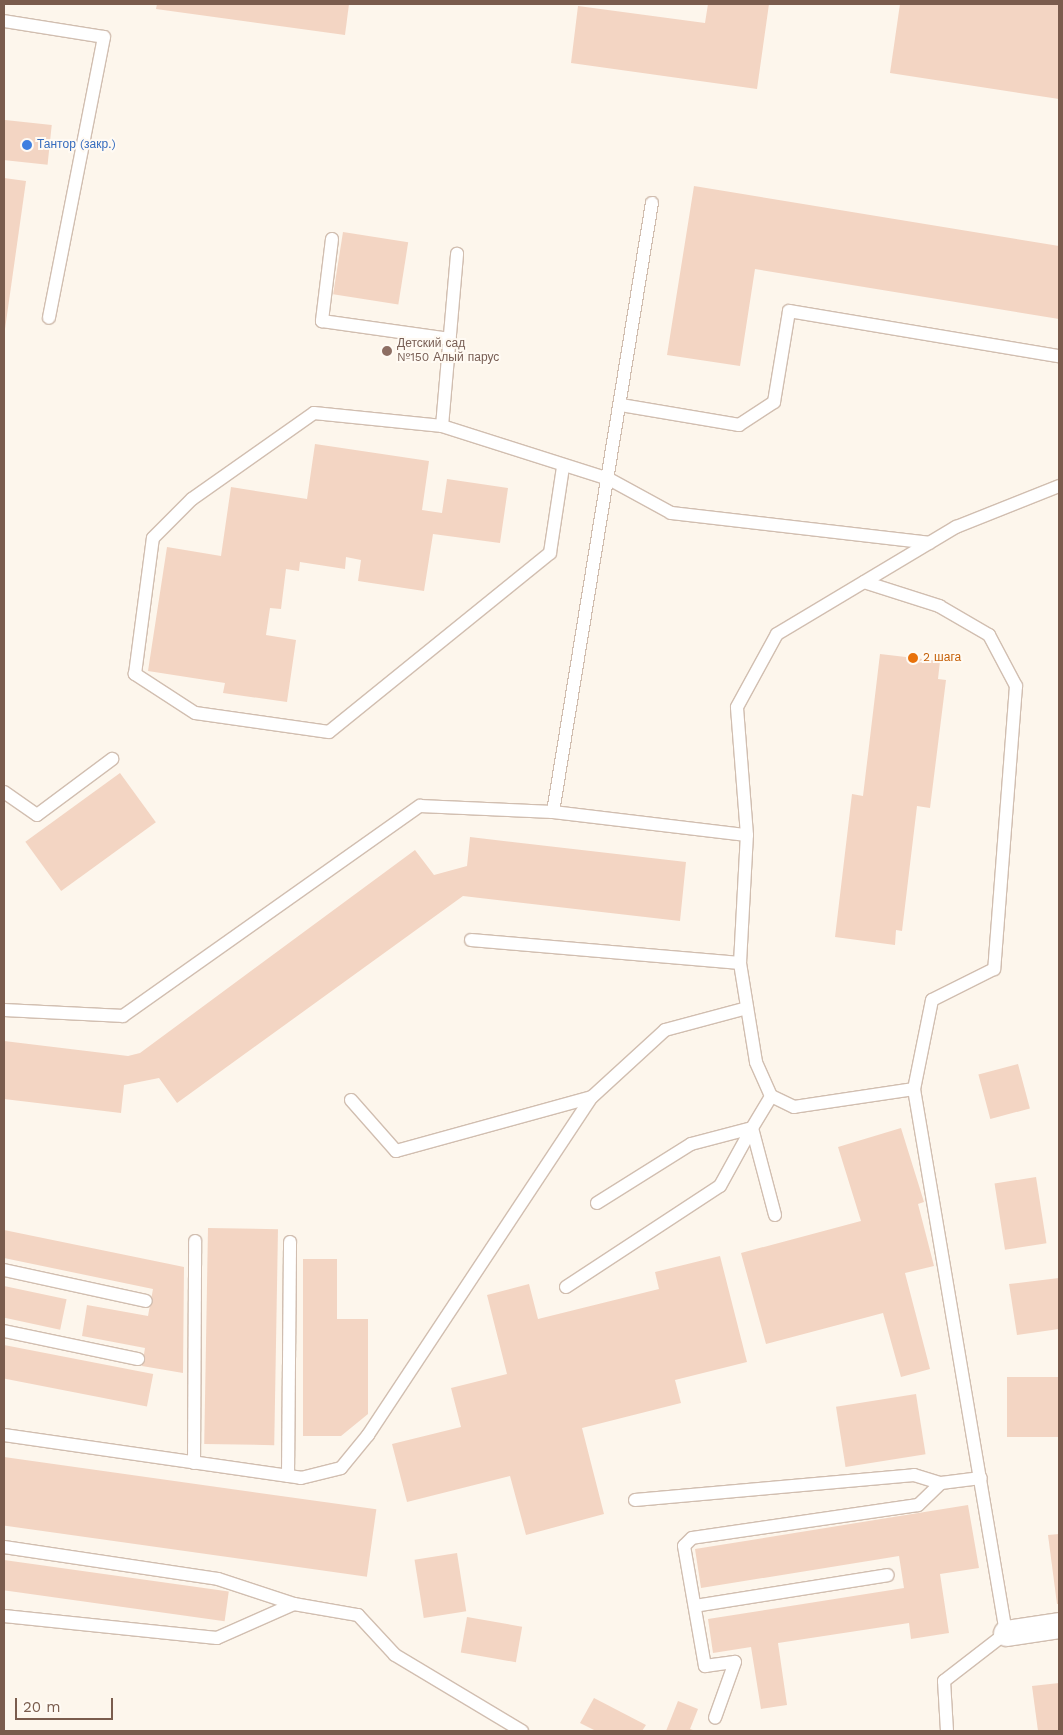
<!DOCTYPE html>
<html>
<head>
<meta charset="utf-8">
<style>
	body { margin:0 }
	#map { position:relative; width:1063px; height:1735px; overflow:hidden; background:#fdf6ec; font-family:"Work Sans",sans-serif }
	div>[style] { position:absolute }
	.building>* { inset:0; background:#f3d5c3; transform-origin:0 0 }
	.roads { filter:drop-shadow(1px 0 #d1beb0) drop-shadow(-1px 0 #d1beb0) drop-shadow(0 1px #d1beb0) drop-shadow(0 -1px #d1beb0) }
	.lane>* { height:12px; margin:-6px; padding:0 6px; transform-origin:6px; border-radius:6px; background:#fff }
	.street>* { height:25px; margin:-12.5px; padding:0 12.5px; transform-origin:12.5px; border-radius:12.5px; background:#fff }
	.dots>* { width:14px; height:14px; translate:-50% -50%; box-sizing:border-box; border:2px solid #fffaf3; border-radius:50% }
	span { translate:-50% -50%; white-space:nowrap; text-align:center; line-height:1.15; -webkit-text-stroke:4px #fffaf3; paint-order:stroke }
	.shop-label { font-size:12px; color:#366cbe }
	.left { translate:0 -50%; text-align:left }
	.education-label { font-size:12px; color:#785e54 }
	.food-label { font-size:12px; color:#c56008 }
	.frame { position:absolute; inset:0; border:5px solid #7a5c4d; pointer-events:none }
	.scale { position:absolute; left:15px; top:1698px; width:98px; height:22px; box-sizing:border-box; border:2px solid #7a5c4d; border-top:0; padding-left:6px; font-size:15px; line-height:18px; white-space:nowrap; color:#7a5c4d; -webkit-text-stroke:4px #fffaf3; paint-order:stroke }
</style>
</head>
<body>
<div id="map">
	<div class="building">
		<i style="clip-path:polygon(157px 4px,349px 4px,345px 35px,156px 9px)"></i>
		<i style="clip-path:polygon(708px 4px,769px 4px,757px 89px,571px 63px,578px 6px,705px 23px)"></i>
		<i style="clip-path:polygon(900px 4px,1059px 4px,1059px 99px,890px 73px)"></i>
		<i style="left:5px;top:120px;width:47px;height:40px;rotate:6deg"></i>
		<i style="clip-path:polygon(4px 178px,26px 181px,5px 329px,4px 329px)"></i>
		<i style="clip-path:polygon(694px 186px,1059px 246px,1059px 319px,755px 269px,740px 366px,667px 355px)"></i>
		<i style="left:343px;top:232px;width:66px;height:63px;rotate:9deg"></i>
		<i style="clip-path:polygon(315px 444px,429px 461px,422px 510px,442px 513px,447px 479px,508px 488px,500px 543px,433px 534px,424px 591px,358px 581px,361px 560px,346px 557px,345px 569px,300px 562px,299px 571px,286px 569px,281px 609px,270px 608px,266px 635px,296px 640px,287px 702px,223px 693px,225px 683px,148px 671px,167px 547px,221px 556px,231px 487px,307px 499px)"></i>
		<i style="clip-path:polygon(880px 654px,940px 661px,938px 679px,946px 680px,930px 808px,917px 806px,902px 931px,896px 930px,895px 945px,835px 937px,852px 794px,863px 796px)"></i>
		<i style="left:120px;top:773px;width:61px;height:117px;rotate:54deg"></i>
		<i style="clip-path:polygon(470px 837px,686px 862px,680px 921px,463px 896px,177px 1103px,159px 1078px,124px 1085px,121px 1113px,4px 1099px,4px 1041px,128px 1056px,140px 1053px,415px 850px,434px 875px,467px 866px)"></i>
		<i style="left:1018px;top:1064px;width:46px;height:41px;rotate:75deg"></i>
		<i style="clip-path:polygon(901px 1128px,924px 1202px,918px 1204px,934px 1266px,905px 1273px,930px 1369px,901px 1377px,883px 1313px,766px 1344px,741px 1253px,861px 1221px,838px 1147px)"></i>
		<i style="left:1036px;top:1177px;width:67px;height:42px;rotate:81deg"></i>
		<i style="left:208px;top:1228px;width:70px;height:216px;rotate:1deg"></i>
		<i style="clip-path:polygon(4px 1230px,184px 1267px,183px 1373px,142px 1366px,145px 1348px,82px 1336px,87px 1305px,148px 1316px,153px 1289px,4px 1258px)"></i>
		<i style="clip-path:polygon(720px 1256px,747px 1362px,675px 1380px,681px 1403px,582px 1428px,604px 1514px,526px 1535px,510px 1476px,407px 1502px,392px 1444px,461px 1427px,451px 1388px,507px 1374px,487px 1295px,529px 1284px,538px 1319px,659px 1289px,655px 1272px)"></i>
		<i style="clip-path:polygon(303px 1259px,337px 1259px,337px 1319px,368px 1319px,368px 1414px,341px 1436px,303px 1436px)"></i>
		<i style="clip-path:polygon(1059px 1278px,1059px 1329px,1017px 1335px,1009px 1284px)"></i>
		<i style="left:4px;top:1286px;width:64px;height:31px;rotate:12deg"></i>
		<i style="left:4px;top:1345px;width:152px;height:33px;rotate:11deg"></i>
		<i style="left:1059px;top:1377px;width:60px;height:52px;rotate:90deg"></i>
		<i style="left:916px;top:1394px;width:61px;height:81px;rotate:81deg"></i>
		<i style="left:4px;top:1457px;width:376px;height:68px;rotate:8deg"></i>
		<i style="clip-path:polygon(968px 1505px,979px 1568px,940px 1574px,949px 1633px,911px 1639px,909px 1623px,778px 1643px,787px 1705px,761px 1709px,751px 1647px,713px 1653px,708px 1619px,904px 1588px,899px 1556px,701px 1588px,695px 1549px)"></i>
		<i style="clip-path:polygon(1059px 1534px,1059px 1604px,1057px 1604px,1048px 1535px)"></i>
		<i style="left:457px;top:1553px;width:59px;height:43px;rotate:81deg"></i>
		<i style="left:4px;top:1560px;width:227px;height:30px;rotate:8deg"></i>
		<i style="left:467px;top:1617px;width:56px;height:36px;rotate:10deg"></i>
		<i style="clip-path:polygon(1059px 1683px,1059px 1731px,1038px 1731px,1032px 1686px)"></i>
		<i style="clip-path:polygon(594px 1698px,646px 1725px,642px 1731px,596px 1731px,580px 1723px)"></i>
		<i style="clip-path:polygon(678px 1701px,698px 1709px,690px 1729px,696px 1731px,666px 1731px)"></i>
	</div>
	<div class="roads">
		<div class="lane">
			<i style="left:4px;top:21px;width:101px;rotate:9.1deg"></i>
			<i style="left:104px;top:37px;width:286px;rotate:101.1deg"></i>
			<i style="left:332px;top:239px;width:83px;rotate:97deg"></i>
			<i style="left:322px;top:321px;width:129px;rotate:8deg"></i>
			<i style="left:621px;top:405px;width:120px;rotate:9.6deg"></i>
			<i style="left:739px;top:425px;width:42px;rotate:-33.3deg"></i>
			<i style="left:774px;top:402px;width:92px;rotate:-80.6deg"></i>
			<i style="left:789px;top:311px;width:274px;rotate:9.5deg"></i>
			<i style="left:442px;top:426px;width:173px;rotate:-85deg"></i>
			<i style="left:563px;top:467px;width:87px;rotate:98.6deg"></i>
			<i style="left:550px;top:553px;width:284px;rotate:141deg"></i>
			<i style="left:329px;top:732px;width:135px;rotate:-171.9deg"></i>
			<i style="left:195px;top:713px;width:72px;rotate:-147deg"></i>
			<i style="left:135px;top:674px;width:137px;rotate:-82.5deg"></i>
			<i style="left:153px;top:538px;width:55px;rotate:-45deg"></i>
			<i style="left:192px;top:499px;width:149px;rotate:-35.2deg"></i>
			<i style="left:314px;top:413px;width:129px;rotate:5.8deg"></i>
			<i style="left:442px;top:426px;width:175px;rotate:17.6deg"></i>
			<i style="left:609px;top:479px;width:71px;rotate:28.7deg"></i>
			<i style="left:671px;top:513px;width:260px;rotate:6.6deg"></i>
			<i style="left:864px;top:582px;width:79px;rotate:17.7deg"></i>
			<i style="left:939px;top:606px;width:58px;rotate:30.1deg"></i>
			<i style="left:989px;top:635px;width:58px;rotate:62.1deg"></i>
			<i style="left:1016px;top:686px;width:284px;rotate:94.4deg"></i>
			<i style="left:994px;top:969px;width:69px;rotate:153.4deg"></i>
			<i style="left:932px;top:1000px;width:91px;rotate:101.4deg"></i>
			<i style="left:4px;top:792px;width:40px;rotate:34.9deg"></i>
			<i style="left:37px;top:815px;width:94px;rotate:-36.7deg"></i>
			<i style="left:553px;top:812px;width:617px;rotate:-80.77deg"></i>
			<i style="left:471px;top:940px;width:270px;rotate:4.9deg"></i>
			<i style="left:4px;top:1010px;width:119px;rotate:2.9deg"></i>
			<i style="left:123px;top:1016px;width:364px;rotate:-35.3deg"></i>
			<i style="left:420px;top:806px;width:133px;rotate:2.6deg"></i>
			<i style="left:553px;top:812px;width:195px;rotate:6.8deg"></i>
			<i style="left:351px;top:1100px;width:68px;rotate:48.6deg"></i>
			<i style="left:396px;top:1151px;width:203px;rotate:-15.4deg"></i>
			<i style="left:597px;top:1203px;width:111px;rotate:-32.1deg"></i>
			<i style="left:691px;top:1144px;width:63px;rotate:-14.7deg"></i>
			<i style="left:752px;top:1128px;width:37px;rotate:-59deg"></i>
			<i style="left:4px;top:1270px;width:145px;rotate:12.3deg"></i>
			<i style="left:566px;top:1287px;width:184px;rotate:-33.3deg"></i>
			<i style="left:720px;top:1186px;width:66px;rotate:-61.1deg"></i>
			<i style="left:752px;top:1128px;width:90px;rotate:75.2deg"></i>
			<i style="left:4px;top:1331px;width:137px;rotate:11.8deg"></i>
			<i style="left:4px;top:1435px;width:300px;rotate:8.2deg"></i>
			<i style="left:301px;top:1478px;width:41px;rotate:-14deg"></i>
			<i style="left:341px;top:1468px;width:43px;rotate:-50.7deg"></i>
			<i style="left:368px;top:1435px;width:405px;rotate:-56.5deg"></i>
			<i style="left:592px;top:1097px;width:99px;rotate:-42.5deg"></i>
			<i style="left:665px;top:1030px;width:85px;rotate:-15deg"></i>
			<i style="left:194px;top:1463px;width:222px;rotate:-89.7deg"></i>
			<i style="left:288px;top:1476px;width:234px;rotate:-89.5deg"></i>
			<i style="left:941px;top:1483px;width:40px;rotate:-7.1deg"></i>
			<i style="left:635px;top:1500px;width:280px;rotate:-5.1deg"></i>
			<i style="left:914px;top:1475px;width:28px;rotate:17deg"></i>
			<i style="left:941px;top:1483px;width:32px;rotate:136deg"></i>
			<i style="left:918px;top:1505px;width:228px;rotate:171.7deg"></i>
			<i style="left:692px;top:1538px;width:11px;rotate:135deg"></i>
			<i style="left:684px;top:1546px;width:122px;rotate:80.1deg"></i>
			<i style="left:705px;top:1666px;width:30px;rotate:-8deg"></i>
			<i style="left:735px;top:1662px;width:59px;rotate:109.7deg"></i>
			<i style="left:4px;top:1547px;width:216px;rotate:8.5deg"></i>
			<i style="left:218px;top:1579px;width:80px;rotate:18.2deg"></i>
			<i style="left:695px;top:1606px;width:195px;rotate:-9.1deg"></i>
			<i style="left:4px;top:1616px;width:214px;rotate:5.9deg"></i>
			<i style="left:217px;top:1638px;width:84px;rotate:-23.8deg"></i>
			<i style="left:294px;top:1604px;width:65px;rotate:9.8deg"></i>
			<i style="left:358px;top:1615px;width:54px;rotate:47.2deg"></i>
			<i style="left:395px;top:1655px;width:148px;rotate:30.9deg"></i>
			<i style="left:947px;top:1731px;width:50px;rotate:-93.4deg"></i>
			<i style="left:944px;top:1681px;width:78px;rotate:-37.7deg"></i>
			<i style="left:1006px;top:1633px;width:552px;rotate:-99.6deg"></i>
			<i style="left:914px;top:1089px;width:121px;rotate:171.5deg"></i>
			<i style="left:794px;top:1107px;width:25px;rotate:-154deg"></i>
			<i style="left:771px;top:1096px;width:37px;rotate:-114deg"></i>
			<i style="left:756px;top:1062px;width:100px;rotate:-99.2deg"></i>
			<i style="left:740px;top:963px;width:128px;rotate:-86.9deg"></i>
			<i style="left:747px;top:835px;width:128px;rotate:-94.5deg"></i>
			<i style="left:737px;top:707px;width:83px;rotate:-61.3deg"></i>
			<i style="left:777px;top:634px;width:209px;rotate:-30.9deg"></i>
			<i style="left:956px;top:527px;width:111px;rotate:-21.7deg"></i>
		</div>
		<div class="street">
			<i style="left:1006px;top:1633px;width:54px;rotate:-8.6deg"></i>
		</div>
	</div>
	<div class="dots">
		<i style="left:27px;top:145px;background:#3f7fe0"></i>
		<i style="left:387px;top:351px;background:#8d6e63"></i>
		<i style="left:913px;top:658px;background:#e8710a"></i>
	</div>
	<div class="shop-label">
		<span class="left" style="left:37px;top:145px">Тантор (закр.)</span>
	</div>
	<div class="education-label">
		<span class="left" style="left:397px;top:351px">Детский сад<br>№150 Алый парус</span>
	</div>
	<div class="food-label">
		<span class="left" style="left:923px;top:658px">2 шага</span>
	</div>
	<div class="frame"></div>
	<div class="scale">20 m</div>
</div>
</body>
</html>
